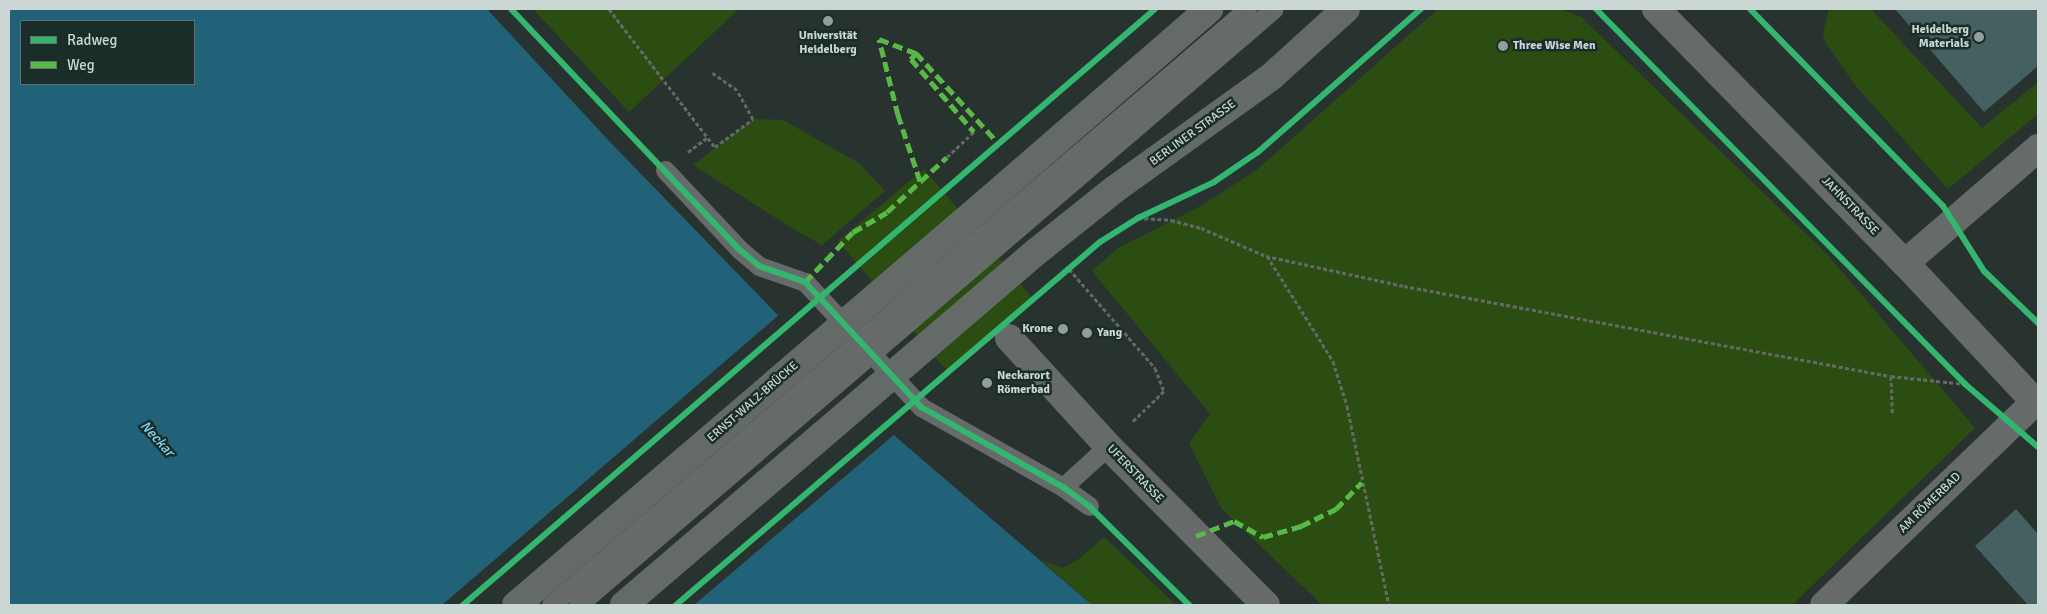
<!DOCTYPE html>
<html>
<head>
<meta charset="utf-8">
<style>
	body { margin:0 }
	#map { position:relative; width:2047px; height:614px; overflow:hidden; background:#283330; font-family:Signika,sans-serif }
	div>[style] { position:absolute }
	.green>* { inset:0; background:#2c4d12; transform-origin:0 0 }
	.water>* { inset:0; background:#216278 }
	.pier>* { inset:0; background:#283330 }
	.building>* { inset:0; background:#446060 }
	.path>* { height:3px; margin-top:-1.5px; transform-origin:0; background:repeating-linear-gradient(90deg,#646967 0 4px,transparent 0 6.5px) }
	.service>* { height:19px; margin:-9.5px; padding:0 9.5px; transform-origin:9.5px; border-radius:9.5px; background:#666a68 }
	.minor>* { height:28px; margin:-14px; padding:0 14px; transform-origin:14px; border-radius:14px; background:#666a68 }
	.tertiary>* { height:28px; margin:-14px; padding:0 14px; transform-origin:14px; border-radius:14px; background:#666a68 }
	.primary>* { height:28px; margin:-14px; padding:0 14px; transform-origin:14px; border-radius:14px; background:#646a67 }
	.tram>* { height:1px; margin:-0.5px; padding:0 0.5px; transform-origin:0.5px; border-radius:0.5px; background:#646967 }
	.service-bridge>* { height:19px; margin:-9.5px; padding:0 9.5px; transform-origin:9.5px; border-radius:9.5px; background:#666a68 }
	.primary-bridge>* { height:28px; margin:-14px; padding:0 14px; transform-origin:14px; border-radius:14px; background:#646a67 }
	.quiet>* { height:5px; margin-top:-2.5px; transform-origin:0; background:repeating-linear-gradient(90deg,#58b947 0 10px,transparent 0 15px) }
	.cycleway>* { height:6px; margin:-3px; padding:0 3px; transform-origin:3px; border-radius:3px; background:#33b770 }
	.dots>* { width:14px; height:14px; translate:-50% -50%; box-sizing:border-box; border:2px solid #1a2d29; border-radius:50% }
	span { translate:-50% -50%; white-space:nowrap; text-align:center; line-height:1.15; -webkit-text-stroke:5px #1a2d29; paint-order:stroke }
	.poi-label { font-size:12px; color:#cbd7d4; font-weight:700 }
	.right { translate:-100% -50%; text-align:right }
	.left { translate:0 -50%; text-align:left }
	.street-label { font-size:12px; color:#cbd7d4 }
	.water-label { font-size:14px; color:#80d8f9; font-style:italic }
	.frame { position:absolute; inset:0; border:10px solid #cbd7d4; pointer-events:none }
	.legend { position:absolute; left:20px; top:20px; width:175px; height:65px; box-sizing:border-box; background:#1a2d29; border:1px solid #61716d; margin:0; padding:6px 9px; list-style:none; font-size:15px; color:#cbd7d4 }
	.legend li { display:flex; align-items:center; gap:10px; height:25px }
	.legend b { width:25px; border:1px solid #61716d }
</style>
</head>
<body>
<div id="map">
	<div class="green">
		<i style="clip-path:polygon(533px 9px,739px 9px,629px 112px)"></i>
		<i style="clip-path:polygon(1438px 9px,1561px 9px,1581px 17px,1828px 255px,1975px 428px,1792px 605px,1322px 605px,1221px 508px,1189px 443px,1210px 414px,1092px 271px,1118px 248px,1201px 206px,1258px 169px)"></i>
		<i style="clip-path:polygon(1829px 9px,1871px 9px,1982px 128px,2038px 82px,2038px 114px,1948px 189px,1855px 85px,1826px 43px,1823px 34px)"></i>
		<i style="clip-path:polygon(753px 119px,783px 120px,859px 163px,885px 191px,822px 245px,798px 232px,693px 165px)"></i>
		<i style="left:924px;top:169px;width:173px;height:112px;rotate:50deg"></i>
		<i style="clip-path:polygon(1104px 537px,1176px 605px,1092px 605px,1041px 560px,1062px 568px,1079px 559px)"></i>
	</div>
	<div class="water">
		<i style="clip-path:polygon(evenodd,9px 9px,487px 9px,609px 141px,896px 437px,1092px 605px,9px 605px,9px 9px,21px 21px,194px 21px,194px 84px,21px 84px,21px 21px)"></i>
	</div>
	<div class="pier">
		<i style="clip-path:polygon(780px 314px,896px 433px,694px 605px,442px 605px)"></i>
	</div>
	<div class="building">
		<i style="clip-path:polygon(1895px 9px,2038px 9px,2038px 66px,1984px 112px)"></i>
		<i style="clip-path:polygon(2016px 509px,2038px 534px,2038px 605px,2028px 605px,1975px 546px)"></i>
	</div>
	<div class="path">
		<i style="left:609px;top:9px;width:174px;rotate:52.5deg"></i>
		<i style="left:715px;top:147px;width:47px;rotate:-36.4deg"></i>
		<i style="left:753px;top:119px;width:33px;rotate:-119deg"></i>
		<i style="left:737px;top:90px;width:32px;rotate:-145deg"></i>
		<i style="left:688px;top:152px;width:25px;rotate:-37deg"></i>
		<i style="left:947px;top:157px;width:37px;rotate:-43deg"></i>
		<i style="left:1138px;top:218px;width:33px;rotate:3deg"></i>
		<i style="left:1171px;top:220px;width:31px;rotate:15deg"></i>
		<i style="left:1201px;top:228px;width:71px;rotate:23.3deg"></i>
		<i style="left:1266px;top:256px;width:141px;rotate:12.3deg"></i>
		<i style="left:1404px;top:286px;width:495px;rotate:10.5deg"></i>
		<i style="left:1891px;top:376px;width:74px;rotate:6.2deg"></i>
		<i style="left:1267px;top:256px;width:124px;rotate:57.8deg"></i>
		<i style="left:1333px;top:361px;width:47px;rotate:72.7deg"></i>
		<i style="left:1347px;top:406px;width:203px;rotate:78.1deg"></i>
		<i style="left:1069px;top:269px;width:131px;rotate:49deg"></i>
		<i style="left:1155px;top:368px;width:25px;rotate:69deg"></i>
		<i style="left:1164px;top:391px;width:45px;rotate:135.9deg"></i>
		<i style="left:1891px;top:376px;width:38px;rotate:88deg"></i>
		<i style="left:1111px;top:528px;width:110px;rotate:44.6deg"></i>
	</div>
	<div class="service">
		<i style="left:665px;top:170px;width:110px;rotate:46.8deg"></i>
		<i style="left:740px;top:250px;width:25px;rotate:40deg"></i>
		<i style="left:759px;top:266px;width:49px;rotate:19.2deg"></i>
		<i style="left:805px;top:282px;width:171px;rotate:47.1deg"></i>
		<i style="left:921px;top:407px;width:163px;rotate:29.4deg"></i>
		<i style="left:1063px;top:487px;width:32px;rotate:36deg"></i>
		<i style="left:1005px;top:216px;width:318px;rotate:-40.5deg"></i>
		<i style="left:1017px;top:229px;width:338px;rotate:-40.6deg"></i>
		<i style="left:1063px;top:487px;width:61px;rotate:-42.3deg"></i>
	</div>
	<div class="minor">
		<i style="left:1905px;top:263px;width:176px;rotate:-40.8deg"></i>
		<i style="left:1009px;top:338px;width:147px;rotate:47.5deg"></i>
		<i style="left:1108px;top:446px;width:224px;rotate:45.2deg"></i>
		<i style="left:1824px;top:605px;width:294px;rotate:-43.9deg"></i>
	</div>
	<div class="tertiary">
		<i style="left:1656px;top:9px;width:356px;rotate:45.6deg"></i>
		<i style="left:1905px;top:263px;width:195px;rotate:46.9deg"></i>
	</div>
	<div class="primary">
		<i style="left:990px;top:199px;width:290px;rotate:-40.9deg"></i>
		<i style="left:1036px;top:252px;width:101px;rotate:-38.6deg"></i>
		<i style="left:1115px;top:189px;width:193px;rotate:-35.7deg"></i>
		<i style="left:1272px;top:76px;width:100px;rotate:-42.2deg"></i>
	</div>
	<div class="tram">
		<i style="left:551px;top:605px;width:916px;rotate:-40.57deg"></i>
		<i style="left:578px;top:605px;width:916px;rotate:-40.57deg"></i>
	</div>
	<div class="service-bridge">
		<i style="left:551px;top:605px;width:598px;rotate:-40.59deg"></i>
		<i style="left:578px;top:605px;width:578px;rotate:-40.58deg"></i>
	</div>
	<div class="primary-bridge">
		<i style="left:516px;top:605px;width:624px;rotate:-40.58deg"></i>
		<i style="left:624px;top:605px;width:543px;rotate:-40.59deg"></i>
	</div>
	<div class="quiet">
		<i style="left:916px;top:53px;width:8px;rotate:130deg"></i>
		<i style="left:911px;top:59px;width:96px;rotate:49.2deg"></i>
		<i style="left:920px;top:181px;width:70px;rotate:-108.4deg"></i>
		<i style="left:898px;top:115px;width:78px;rotate:-104deg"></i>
		<i style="left:879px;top:39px;width:40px;rotate:21deg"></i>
		<i style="left:916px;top:53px;width:123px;rotate:47.6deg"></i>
		<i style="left:805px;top:282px;width:69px;rotate:-46.2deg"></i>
		<i style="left:853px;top:232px;width:39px;rotate:-30deg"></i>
		<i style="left:887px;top:212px;width:81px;rotate:-42.5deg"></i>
		<i style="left:1196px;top:536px;width:41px;rotate:-21.5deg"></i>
		<i style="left:1234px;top:521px;width:33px;rotate:29deg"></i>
		<i style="left:1263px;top:537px;width:40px;rotate:-16deg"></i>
		<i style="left:1301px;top:526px;width:39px;rotate:-26deg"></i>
		<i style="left:1336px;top:509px;width:37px;rotate:-46deg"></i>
	</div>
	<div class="cycleway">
		<i style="left:511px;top:9px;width:332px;rotate:46.5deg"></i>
		<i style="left:740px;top:250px;width:25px;rotate:40deg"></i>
		<i style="left:759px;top:266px;width:49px;rotate:19.2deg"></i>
		<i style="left:805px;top:282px;width:171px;rotate:47.1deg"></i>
		<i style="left:921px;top:407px;width:163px;rotate:29.4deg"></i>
		<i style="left:1063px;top:487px;width:32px;rotate:36deg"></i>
		<i style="left:1089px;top:506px;width:141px;rotate:44.7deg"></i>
		<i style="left:1596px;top:9px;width:526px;rotate:45.46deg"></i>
		<i style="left:1965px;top:384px;width:96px;rotate:40.8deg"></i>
		<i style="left:1750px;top:9px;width:276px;rotate:45.6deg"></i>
		<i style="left:1943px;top:206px;width:77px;rotate:57.8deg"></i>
		<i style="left:1984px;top:271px;width:75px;rotate:43.9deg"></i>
		<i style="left:463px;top:605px;width:913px;rotate:-40.74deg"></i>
		<i style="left:676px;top:605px;width:558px;rotate:-40.57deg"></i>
		<i style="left:1100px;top:242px;width:45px;rotate:-32.3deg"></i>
		<i style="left:1138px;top:218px;width:84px;rotate:-25.3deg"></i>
		<i style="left:1214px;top:182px;width:53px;rotate:-34.3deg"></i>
		<i style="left:1258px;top:152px;width:217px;rotate:-41.3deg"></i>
	</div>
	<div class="dots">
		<i style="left:828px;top:21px;background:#929e9b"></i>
		<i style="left:1979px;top:37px;background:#929e9b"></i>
		<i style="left:1503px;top:46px;background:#929e9b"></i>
		<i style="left:1063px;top:329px;background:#929e9b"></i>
		<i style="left:1087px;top:333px;background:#929e9b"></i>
		<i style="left:987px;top:383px;background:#929e9b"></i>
	</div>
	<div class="poi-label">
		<span class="right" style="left:1969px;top:37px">Heidelberg<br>Materials</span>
		<span style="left:828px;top:43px">Universität<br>Heidelberg</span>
		<span class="left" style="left:1513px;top:46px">Three Wise Men</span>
		<span class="right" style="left:1053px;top:329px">Krone</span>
		<span class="left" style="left:1097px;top:333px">Yang</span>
		<span class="left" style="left:997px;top:383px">Neckarort<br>Römerbad</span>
	</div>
	<div class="street-label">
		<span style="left:1193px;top:133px;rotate:-36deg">BERLINER STRASSE</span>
		<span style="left:1850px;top:206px;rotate:46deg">JAHNSTRASSE</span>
		<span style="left:753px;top:402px;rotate:-41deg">ERNST-WALZ-BRÜCKE</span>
		<span style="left:1135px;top:474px;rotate:46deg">UFERSTRASSE</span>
		<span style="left:1930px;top:503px;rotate:-44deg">AM RÖMERBAD</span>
	</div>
	<div class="water-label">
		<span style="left:157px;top:439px;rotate:48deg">Neckar</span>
	</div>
	<div class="frame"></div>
	<ul class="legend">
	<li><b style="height:6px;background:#33b770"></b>Radweg</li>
	<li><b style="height:6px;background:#58b947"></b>Weg</li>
	</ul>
</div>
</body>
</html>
